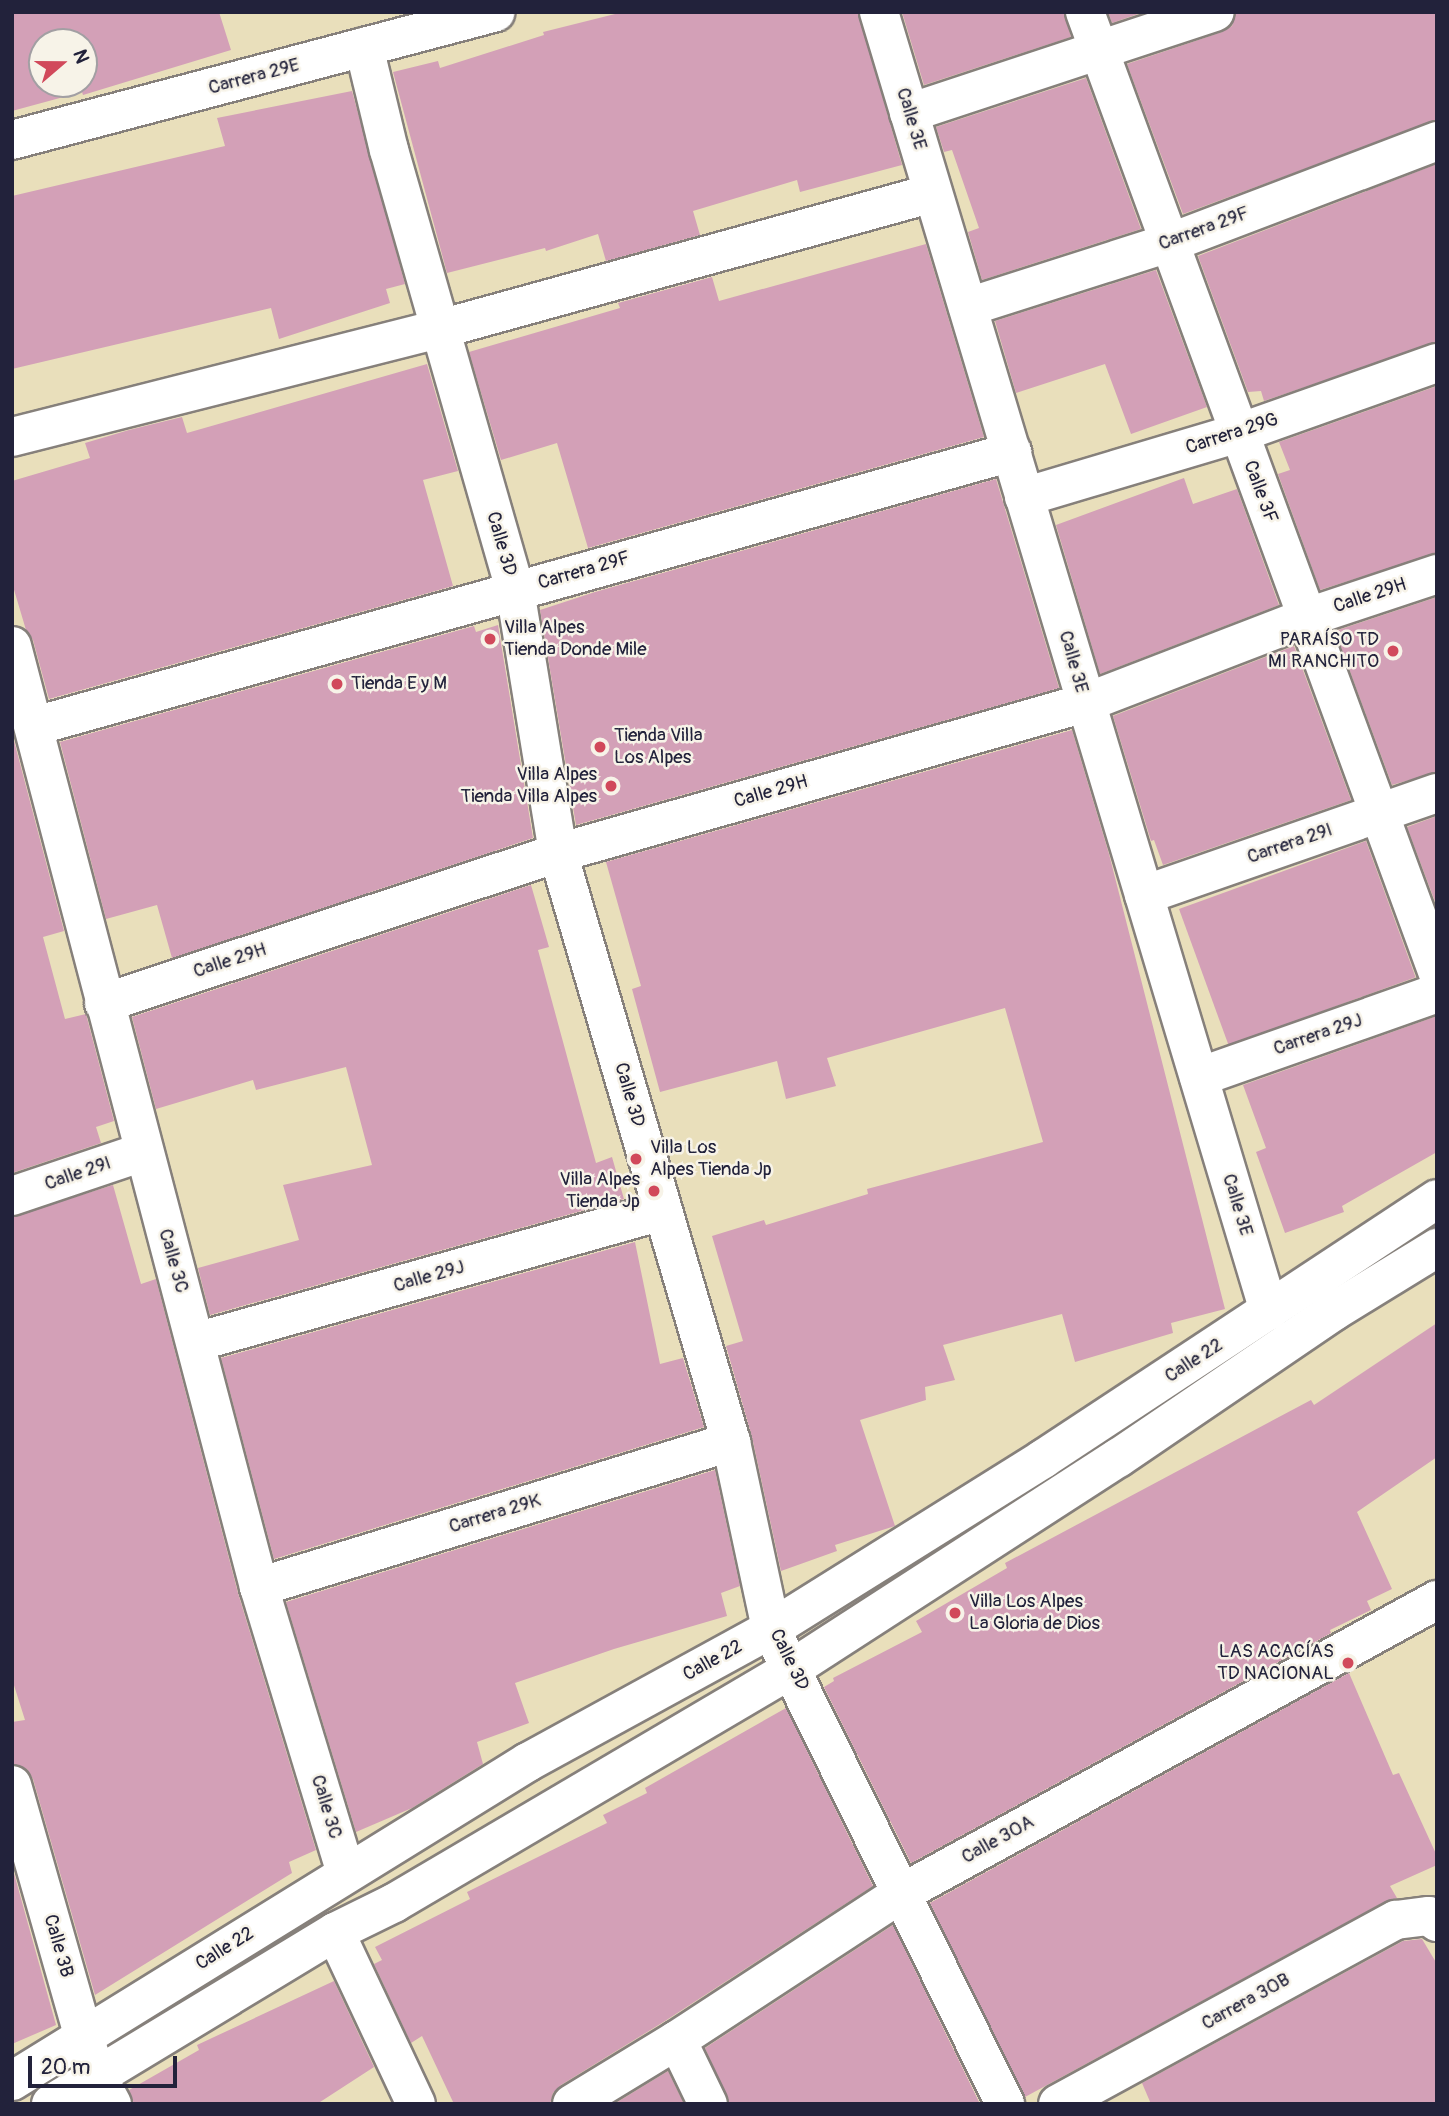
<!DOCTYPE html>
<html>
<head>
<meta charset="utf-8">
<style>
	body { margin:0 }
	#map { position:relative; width:1449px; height:2116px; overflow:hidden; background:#e9dfbb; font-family:Pangolin,sans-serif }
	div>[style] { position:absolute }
	.building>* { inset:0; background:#d3a0b7; transform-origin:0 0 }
	.roads { filter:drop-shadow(2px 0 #86807b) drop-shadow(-2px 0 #86807b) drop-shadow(0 2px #86807b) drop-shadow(0 -2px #86807b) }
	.minor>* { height:38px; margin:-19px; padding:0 19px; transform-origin:19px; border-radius:19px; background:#fff }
	.dots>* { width:19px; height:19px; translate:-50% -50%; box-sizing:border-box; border:4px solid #f7f3e8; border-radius:50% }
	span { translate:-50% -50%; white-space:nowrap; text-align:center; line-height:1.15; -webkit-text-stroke:5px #f7f3e8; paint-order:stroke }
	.street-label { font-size:19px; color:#22223b }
	.poi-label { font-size:19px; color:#22223b }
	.left { translate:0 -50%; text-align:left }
	.right { translate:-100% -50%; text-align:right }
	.frame { position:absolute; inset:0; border:14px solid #22223b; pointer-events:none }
	.north { position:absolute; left:28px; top:28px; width:70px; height:70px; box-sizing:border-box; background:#f7f3e8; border:2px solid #a29fa3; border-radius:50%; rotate:70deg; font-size:19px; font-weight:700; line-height:28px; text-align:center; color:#22223b }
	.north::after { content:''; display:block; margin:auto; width:24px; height:32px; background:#d1495b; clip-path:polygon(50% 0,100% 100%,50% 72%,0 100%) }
	.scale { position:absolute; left:28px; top:2056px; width:149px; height:32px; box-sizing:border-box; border:4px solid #22223b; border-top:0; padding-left:9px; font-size:21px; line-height:24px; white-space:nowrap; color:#22223b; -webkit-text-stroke:5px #f7f3e8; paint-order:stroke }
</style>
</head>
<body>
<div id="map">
	<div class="building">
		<i style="clip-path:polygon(evenodd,12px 12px,219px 12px,231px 50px,83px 95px,82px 92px,12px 111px,12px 12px,42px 42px,84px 42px,84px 84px,42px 84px,42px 42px)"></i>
		<i style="clip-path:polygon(623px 12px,858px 12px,902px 165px,800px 192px,797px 180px,693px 211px,700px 235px,606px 261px,598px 234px,546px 251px,545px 248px,447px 273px,393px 72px,438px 61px,440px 68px,544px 35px,543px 32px)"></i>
		<i style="clip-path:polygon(902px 12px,1064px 12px,1071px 37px,924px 85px)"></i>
		<i style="clip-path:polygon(1108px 12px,1144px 12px,1112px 23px)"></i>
		<i style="clip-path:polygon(1236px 12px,1437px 12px,1437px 120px,1183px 214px,1127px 64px,1222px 32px,1232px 26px)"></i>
		<i style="clip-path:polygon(1086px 78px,1141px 229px,982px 280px,968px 232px,979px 228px,952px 150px,944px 152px,936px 127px)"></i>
		<i style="clip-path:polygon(352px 91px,405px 284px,386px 289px,390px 303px,279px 339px,271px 308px,12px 369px,12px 196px,225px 146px,217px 118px)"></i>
		<i style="clip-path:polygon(1437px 164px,1437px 342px,1264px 401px,1261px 391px,1248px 392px,1198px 256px)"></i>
		<i style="clip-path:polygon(926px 244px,984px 437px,588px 548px,557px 443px,501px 460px,469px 352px,620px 308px,618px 303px,712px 277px,719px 301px)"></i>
		<i style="clip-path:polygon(1156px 270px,1207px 407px,1131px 434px,1105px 364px,1016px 393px,995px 321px)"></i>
		<i style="clip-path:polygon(427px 364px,458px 471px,423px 480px,453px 586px,49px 699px,33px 640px,26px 630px,12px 583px,12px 481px,90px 458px,85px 443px,129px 430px,182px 417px,187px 433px)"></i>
		<i style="clip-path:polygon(1437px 386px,1437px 553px,1320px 590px,1278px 474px,1290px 470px,1279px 442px)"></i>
		<i style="clip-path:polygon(1184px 478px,1193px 504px,1237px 489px,1279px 605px,1100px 674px,1056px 525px)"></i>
		<i style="clip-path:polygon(996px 479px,1059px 688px,576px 825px,540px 610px,595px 592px)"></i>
		<i style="clip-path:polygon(1437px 597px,1437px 772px,1392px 785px,1335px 631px)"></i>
		<i style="clip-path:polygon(498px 625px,533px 838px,172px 958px,157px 905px,106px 919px,60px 742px,474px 626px,476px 632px)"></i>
		<i style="clip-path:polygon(1294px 646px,1351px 800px,1163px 865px,1154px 840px,1151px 841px,1113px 716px)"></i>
		<i style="clip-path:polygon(1072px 730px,1109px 854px,1225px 1309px,1171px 1323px,1173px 1333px,1075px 1362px,1062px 1314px,943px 1345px,955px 1380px,925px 1387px,926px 1400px,860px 1420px,895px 1526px,835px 1545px,837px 1551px,781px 1571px,752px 1437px,726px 1346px,743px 1341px,712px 1236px,764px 1220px,766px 1225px,868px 1194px,867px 1189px,1043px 1142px,1005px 1008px,827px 1058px,836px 1086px,786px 1099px,777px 1061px,660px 1092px,632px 989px,641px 986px,606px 862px)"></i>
		<i style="clip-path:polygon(12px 733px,64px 931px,43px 937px,65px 1019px,86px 1014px,114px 1121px,96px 1127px,101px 1143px,12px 1173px)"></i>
		<i style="clip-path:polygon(1437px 816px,1437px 907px,1407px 827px)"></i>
		<i style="left:1366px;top:841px;width:145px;height:199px;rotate:70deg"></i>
		<i style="clip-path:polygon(531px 885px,549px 947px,538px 950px,596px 1163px,612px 1157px,624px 1199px,210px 1315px,198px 1268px,299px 1240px,283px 1185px,372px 1165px,346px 1067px,256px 1090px,253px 1080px,156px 1109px,132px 1017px)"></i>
		<i style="clip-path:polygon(1437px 1016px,1437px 1152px,1342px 1206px,1344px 1212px,1285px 1233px,1256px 1152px,1266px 1148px,1243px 1085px)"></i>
		<i style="clip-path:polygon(113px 1185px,141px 1284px,156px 1279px,238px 1593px,316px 1850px,289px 1862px,292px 1873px,95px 1995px,33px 1779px,27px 1769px,12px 1764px,12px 1722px,25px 1720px,12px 1679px,12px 1217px)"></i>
		<i style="clip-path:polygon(635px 1242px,660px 1364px,683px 1358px,704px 1427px,274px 1559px,221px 1358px)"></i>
		<i style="clip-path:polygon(1437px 1323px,1437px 1457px,1357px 1512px,1392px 1589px,1367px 1601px,1371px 1610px,1330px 1630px,1331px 1633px,911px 1863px,824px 1687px,834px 1681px,833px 1678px,922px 1632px,916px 1621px,1007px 1568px,1005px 1563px,1311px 1400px,1314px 1405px)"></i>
		<i style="clip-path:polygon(715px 1470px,740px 1586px,721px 1593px,727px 1616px,614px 1649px,515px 1683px,529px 1723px,477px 1742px,483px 1764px,412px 1808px,356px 1832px,286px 1602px)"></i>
		<i style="clip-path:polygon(1349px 1673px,1393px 1775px,1399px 1773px,1437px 1856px,1437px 1865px,1390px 1886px,1397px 1898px,1386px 1901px,1025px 2097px,930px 1903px)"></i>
		<i style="clip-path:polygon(786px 1708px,873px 1886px,665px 2021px,561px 2085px,553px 2093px,550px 2104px,454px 2104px,422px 2036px,411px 2043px,374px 1964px,382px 1960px,375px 1947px,470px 1899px,467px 1892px,607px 1823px,603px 1815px,647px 1793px,645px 1788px)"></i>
		<i style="clip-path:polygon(12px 1866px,56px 2025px,12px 2044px)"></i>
		<i style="clip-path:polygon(893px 1925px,980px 2104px,730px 2104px,705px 2048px)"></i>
		<i style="clip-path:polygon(1422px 1939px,1437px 1964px,1437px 2104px,1151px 2104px,1142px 2083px,1403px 1941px)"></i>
		<i style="clip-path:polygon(334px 1981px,374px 2067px,317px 2104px,134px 2104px,129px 2090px,199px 2050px,197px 2045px)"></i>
		<i style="clip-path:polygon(668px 2071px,684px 2104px,614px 2104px)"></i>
	</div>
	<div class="roads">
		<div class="minor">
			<i style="left:879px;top:12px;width:1356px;rotate:73.29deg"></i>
			<i style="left:1085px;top:12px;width:1022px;rotate:69.84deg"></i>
			<i style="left:364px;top:47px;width:106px;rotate:76.4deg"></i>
			<i style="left:389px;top:150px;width:458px;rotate:74deg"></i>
			<i style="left:515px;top:590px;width:266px;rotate:80.7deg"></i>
			<i style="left:558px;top:853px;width:614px;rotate:73.63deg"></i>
			<i style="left:731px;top:1442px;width:191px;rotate:77.9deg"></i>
			<i style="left:771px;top:1629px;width:530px;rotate:63.77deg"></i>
			<i style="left:909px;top:113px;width:322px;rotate:-18.3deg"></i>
			<i style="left:12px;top:140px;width:500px;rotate:-14.8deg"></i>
			<i style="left:968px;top:307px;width:211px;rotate:-17.7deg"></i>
			<i style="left:1169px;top:243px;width:287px;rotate:-20.8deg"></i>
			<i style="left:12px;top:437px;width:441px;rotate:-14.2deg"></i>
			<i style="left:440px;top:329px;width:511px;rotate:-15.42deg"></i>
			<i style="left:1024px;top:497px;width:224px;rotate:-16.6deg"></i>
			<i style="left:1239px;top:433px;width:210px;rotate:-19.5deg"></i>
			<i style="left:12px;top:646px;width:973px;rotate:75.29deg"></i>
			<i style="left:259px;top:1587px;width:299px;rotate:73.1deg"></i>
			<i style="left:35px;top:726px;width:1015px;rotate:-15.67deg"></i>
			<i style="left:1144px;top:895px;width:310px;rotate:-19.2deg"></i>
			<i style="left:104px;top:1003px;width:478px;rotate:-18.3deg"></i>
			<i style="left:558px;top:853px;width:548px;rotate:-15.89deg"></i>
			<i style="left:1085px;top:703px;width:236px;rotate:-21.1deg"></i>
			<i style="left:1305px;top:618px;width:139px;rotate:-18.4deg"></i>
			<i style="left:1199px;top:1077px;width:252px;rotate:-19.4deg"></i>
			<i style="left:12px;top:1196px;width:138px;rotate:-18.6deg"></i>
			<i style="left:196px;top:1342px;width:485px;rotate:-15.7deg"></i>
			<i style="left:259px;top:1587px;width:494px;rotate:-17.1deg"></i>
			<i style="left:12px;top:1785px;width:262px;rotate:74.1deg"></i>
			<i style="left:84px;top:2037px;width:41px;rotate:71.6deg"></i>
			<i style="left:97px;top:2076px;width:32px;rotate:62deg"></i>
			<i style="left:335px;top:1932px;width:190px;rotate:64.8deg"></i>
			<i style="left:677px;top:2040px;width:71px;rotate:64.2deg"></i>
			<i style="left:12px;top:2081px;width:607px;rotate:-31.73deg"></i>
			<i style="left:528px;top:1762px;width:277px;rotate:-28.7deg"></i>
			<i style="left:771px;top:1629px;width:321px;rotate:-32deg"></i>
			<i style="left:1043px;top:1459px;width:472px;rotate:-33.4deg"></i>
			<i style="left:51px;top:2104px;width:332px;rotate:-31.2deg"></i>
			<i style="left:335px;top:1932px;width:66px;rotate:-26.2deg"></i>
			<i style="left:394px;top:1903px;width:463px;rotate:-30.5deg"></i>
			<i style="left:793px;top:1668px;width:387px;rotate:-32.9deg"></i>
			<i style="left:1118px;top:1458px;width:261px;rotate:-34.2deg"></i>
			<i style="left:1334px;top:1311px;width:121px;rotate:-31.5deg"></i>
			<i style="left:572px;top:2104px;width:123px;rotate:-31.4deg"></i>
			<i style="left:677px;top:2040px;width:269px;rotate:-33.2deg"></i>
			<i style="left:902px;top:1893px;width:610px;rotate:-28.71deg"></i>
			<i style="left:1058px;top:2104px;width:385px;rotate:-28.6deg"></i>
			<i style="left:1396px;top:1920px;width:33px;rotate:-7deg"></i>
			<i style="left:1429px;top:1916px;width:10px;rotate:37deg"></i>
		</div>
	</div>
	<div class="dots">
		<i style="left:490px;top:639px;background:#d1495b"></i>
		<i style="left:1393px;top:651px;background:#d1495b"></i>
		<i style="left:337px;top:684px;background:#d1495b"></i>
		<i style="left:600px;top:747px;background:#d1495b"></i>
		<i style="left:611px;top:786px;background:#d1495b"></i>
		<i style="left:636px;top:1159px;background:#d1495b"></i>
		<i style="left:654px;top:1191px;background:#d1495b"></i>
		<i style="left:955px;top:1613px;background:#d1495b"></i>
		<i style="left:1348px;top:1663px;background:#d1495b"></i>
	</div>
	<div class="street-label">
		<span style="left:254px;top:77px;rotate:-15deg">Carrera 29E</span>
		<span style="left:911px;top:119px;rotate:73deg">Calle 3E</span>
		<span style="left:1204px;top:229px;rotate:-20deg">Carrera 29F</span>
		<span style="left:1232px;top:434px;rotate:-18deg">Carrera 29G</span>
		<span style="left:1260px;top:492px;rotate:70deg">Calle 3F</span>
		<span style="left:501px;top:544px;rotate:74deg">Calle 3D</span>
		<span style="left:584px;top:571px;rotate:-16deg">Carrera 29F</span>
		<span style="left:1370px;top:596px;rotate:-18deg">Calle 29H</span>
		<span style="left:1073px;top:662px;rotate:74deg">Calle 3E</span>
		<span style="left:771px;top:792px;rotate:-16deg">Calle 29H</span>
		<span style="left:1290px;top:844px;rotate:-19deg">Carrera 29I</span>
		<span style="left:230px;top:961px;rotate:-18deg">Calle 29H</span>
		<span style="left:1318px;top:1035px;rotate:-19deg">Carrera 29J</span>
		<span style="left:629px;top:1095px;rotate:74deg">Calle 3D</span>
		<span style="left:78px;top:1174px;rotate:-19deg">Calle 29I</span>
		<span style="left:1237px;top:1205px;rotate:73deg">Calle 3E</span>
		<span style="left:173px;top:1261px;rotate:74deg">Calle 3C</span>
		<span style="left:429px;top:1277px;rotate:-16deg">Calle 29J</span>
		<span style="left:1194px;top:1361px;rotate:-33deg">Calle 22</span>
		<span style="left:495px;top:1514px;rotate:-17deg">Carrera 29K</span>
		<span style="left:789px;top:1660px;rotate:64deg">Calle 3D</span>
		<span style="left:713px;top:1661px;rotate:-29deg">Calle 22</span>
		<span style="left:326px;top:1807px;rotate:73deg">Calle 3C</span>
		<span style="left:998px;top:1840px;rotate:-29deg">Calle 30A</span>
		<span style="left:58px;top:1946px;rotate:74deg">Calle 3B</span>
		<span style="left:225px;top:1949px;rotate:-32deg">Calle 22</span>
		<span style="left:1246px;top:2002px;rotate:-29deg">Carrera 30B</span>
	</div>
	<div class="poi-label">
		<span class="left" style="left:504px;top:639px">Villa Alpes<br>Tienda Donde Mile</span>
		<span class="right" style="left:1379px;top:651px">PARAÍSO TD<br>MI RANCHITO</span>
		<span class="left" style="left:351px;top:684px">Tienda E y M</span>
		<span class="left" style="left:614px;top:747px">Tienda Villa<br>Los Alpes</span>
		<span class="right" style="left:597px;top:786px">Villa Alpes<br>Tienda Villa Alpes</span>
		<span class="left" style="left:650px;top:1159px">Villa Los<br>Alpes Tienda Jp</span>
		<span class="right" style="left:640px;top:1191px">Villa Alpes<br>Tienda Jp</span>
		<span class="left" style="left:969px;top:1613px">Villa Los Alpes<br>La Gloria de Dios</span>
		<span class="right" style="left:1334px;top:1663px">LAS ACACÍAS<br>TD NACIONAL</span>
	</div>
	<div class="frame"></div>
	<div class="north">N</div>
	<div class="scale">20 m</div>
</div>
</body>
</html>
